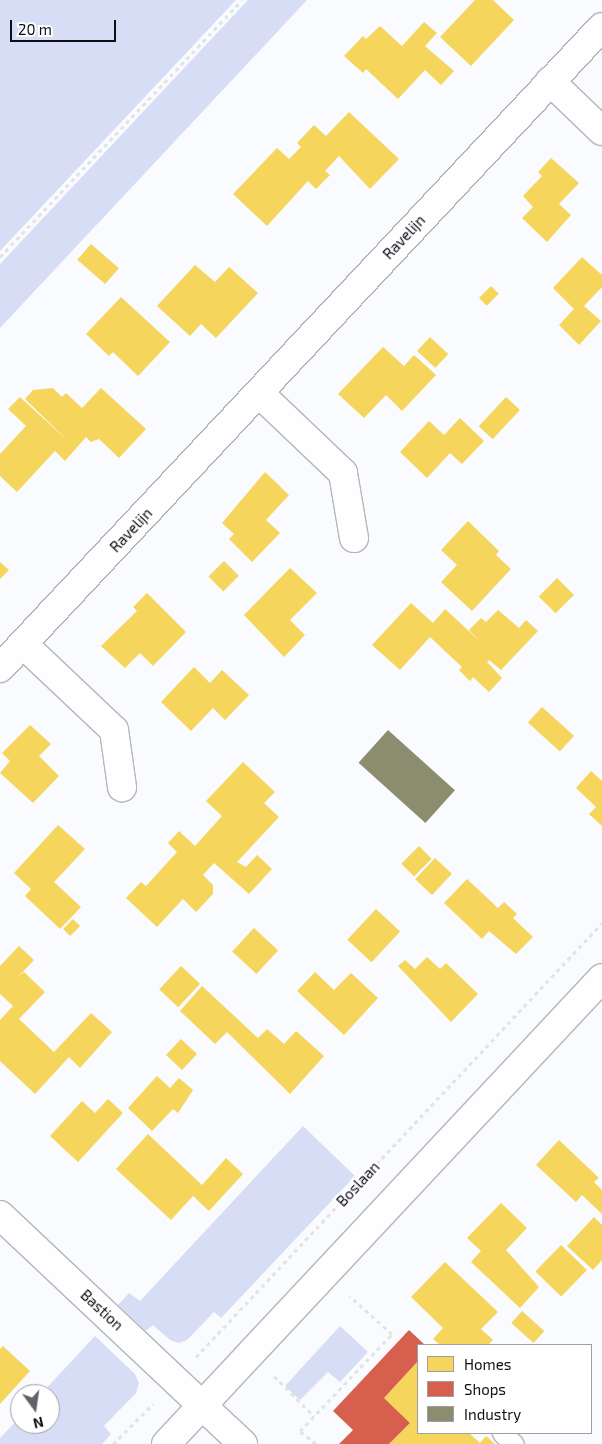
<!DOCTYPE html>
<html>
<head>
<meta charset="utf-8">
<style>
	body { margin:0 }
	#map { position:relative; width:602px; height:1444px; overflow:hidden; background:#f9fbfe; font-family:"Exo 2",sans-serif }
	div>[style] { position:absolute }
	.green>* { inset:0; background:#d7ddf5 }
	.homes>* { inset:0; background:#f6d55c; transform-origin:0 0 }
	.shops>* { inset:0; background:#d6604d }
	.industry>* { inset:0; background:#8c8c6e; transform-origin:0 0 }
	.path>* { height:3px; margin-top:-1.5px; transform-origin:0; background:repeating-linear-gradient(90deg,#e2e3e4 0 4px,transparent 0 8px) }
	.roads { filter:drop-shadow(1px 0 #b4b6bb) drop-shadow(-1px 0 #b4b6bb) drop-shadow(0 1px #b4b6bb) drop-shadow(0 -1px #b4b6bb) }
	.lane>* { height:19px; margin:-9.5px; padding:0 9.5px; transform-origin:9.5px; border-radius:9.5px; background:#fefeff }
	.street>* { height:28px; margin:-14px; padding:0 14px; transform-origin:14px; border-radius:14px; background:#fefeff }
	.secondary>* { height:28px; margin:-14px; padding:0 14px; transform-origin:14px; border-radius:14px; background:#fefeff }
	span { translate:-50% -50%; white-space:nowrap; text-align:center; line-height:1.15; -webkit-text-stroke:5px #fff; paint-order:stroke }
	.street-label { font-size:15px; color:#0e1018 }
	.legend { position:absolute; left:417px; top:1344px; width:175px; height:90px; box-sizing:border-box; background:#fff; border:1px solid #9f9fa3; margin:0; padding:6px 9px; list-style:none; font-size:15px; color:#0e1018 }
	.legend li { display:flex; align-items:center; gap:10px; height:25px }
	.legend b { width:25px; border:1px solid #9f9fa3 }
	.north { position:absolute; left:10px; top:1384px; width:50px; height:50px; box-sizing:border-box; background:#fff; border:1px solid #9f9fa3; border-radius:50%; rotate:166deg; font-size:14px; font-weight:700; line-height:20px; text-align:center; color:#0e1018 }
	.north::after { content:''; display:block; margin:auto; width:18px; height:22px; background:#606268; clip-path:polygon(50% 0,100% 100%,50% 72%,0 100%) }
	.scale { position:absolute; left:10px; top:20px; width:106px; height:22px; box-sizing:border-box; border:2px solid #0e1018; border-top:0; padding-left:6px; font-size:15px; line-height:18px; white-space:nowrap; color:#0e1018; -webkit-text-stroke:4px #fff; paint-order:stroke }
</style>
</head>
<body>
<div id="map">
	<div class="green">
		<i style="clip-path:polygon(0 0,236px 0,0 251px)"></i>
		<i style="clip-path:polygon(248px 0,307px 0,0 328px,0 264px)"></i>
		<i style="clip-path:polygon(303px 1126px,355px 1176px,221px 1318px,214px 1312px,187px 1340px,179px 1343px,170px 1340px,153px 1325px,146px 1331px,118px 1305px,129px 1293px,140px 1301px)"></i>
		<i style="clip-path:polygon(340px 1326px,368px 1352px,340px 1382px,328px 1372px,300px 1400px,285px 1386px)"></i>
		<i style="clip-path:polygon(95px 1336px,135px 1374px,139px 1383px,136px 1393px,104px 1426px,111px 1434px,102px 1444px,0 1444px,0 1438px,20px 1417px,20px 1424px,50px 1424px,50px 1394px,41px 1394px)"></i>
	</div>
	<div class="homes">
		<i style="clip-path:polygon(475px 0,493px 0,514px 20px,471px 66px,440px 37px)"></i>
		<i style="clip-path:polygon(424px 22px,437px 33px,425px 46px,454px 71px,441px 85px,425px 70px,398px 99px,366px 69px,363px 73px,344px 56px,363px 36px,366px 39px,380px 26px,402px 46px)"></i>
		<i style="clip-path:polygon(349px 112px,399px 159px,370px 189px,339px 156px,325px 171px,330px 175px,316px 189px,308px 181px,267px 226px,233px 194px,277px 148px,289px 159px,301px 147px,297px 143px,314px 125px,326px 136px)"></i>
		<i style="clip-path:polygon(551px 158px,579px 183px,559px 204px,571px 215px,547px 242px,522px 218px,533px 207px,523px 196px,542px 176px,538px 172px)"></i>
		<i style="left:91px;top:244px;width:37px;height:21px;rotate:41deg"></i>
		<i style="clip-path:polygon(582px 257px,602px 275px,602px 287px,584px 306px,601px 321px,579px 345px,559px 325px,574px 309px,553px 288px)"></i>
		<i style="clip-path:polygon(195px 265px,215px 282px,229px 267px,258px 293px,216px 338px,201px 324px,190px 336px,157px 306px)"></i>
		<i style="left:491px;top:286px;width:11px;height:17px;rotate:45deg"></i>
		<i style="clip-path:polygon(121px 297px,170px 342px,138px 376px,113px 352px,109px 356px,86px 334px)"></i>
		<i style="left:430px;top:337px;width:25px;height:19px;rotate:43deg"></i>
		<i style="clip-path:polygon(383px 347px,404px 366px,414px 355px,436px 375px,402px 411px,386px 395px,364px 418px,338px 394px)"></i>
		<i style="clip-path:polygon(53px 388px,62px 397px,66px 393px,82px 408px,101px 388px,146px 429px,119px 458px,99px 439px,91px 442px,86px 437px,65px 461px,55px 451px,17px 492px,0 476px,0 454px,26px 426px,8px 409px,20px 397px,69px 442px,25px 399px,33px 390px)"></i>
		<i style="left:506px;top:397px;width:19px;height:40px;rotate:43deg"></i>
		<i style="clip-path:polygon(460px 418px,484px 441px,462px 464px,450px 453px,427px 478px,400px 452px,429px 421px,444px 435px)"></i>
		<i style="clip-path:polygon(265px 472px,289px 495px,266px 520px,280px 533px,252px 562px,229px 539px,234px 534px,222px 523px)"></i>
		<i style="clip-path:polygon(468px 521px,499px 551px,496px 555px,511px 569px,472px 611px,441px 582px,457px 565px,441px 550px)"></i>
		<i style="left:224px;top:561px;width:21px;height:22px;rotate:45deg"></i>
		<i style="clip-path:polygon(0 562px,9px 570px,0 579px)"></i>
		<i style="clip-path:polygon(290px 568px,317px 593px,290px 620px,305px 635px,284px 657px,244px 615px)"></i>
		<i style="left:557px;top:578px;width:24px;height:26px;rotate:45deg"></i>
		<i style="clip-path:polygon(147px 593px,186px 632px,153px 666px,140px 653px,125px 668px,101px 646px,137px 611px,133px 607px)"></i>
		<i style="clip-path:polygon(411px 603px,433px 623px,445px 609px,483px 644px,469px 630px,481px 618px,486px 622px,498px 610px,519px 628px,526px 620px,538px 631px,501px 670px,489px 660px,487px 662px,502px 678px,489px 692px,473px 677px,470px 681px,459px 670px,462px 667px,430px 637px,400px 670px,372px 645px)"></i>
		<i style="clip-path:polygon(194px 667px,210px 683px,222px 670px,249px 695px,225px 720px,213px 708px,191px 731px,161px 702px)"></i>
		<i style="left:542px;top:707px;width:43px;height:21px;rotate:42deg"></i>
		<i style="clip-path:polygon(30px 725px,51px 744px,39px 756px,59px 776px,33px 803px,0 773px,10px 761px,2px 753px)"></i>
		<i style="clip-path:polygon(243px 762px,275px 792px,264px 803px,279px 817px,237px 862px,246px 867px,257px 855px,272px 869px,249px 894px,214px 863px,203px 875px,213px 885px,213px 894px,196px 912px,183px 899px,157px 927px,126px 898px,141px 882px,146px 886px,177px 852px,168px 843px,179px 831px,195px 846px,222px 816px,206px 801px)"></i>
		<i style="clip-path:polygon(591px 771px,602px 781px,602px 826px,589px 814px,596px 807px,576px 788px)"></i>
		<i style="clip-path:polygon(58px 825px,85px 849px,54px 882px,81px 907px,60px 929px,25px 896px,31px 889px,14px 873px)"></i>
		<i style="left:419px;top:846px;width:18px;height:25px;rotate:45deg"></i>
		<i style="left:435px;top:858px;width:23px;height:29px;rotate:43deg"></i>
		<i style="clip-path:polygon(467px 879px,498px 908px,504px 902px,517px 914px,513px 918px,533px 937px,516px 954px,489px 931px,482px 939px,444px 903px)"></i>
		<i style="left:376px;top:909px;width:33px;height:42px;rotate:43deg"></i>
		<i style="left:73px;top:919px;width:10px;height:14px;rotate:45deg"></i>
		<i style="left:254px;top:928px;width:33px;height:32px;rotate:43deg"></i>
		<i style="clip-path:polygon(19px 946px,34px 960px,18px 977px,24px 972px,45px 992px,19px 1019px,54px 1052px,91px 1013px,112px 1032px,80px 1068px,69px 1057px,35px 1094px,0 1061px,0 1020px,13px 1006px,0 994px,0 966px)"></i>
		<i style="clip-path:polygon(427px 957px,440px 969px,446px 963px,478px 994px,451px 1022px,398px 966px,405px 960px,415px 969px)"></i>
		<i style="left:181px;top:966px;width:26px;height:32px;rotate:43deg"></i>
		<i style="clip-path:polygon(315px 972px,334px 990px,351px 973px,378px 998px,344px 1035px,297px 991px)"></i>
		<i style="clip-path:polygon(202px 986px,258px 1038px,267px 1029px,284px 1044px,296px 1031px,324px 1056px,290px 1094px,227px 1032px,215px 1044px,180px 1011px)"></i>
		<i style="left:181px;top:1039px;width:22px;height:22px;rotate:43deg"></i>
		<i style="clip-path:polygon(157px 1076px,170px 1088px,179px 1078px,193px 1090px,178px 1113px,173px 1109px,152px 1131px,128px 1108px)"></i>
		<i style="clip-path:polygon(108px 1099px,123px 1113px,78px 1162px,50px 1136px,82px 1101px,95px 1113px)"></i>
		<i style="clip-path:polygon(148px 1134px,202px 1185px,226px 1158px,243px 1174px,209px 1211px,193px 1196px,171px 1220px,116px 1169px)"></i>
		<i style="clip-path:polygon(559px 1140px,599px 1178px,594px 1182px,602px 1190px,602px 1214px,582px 1195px,576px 1202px,536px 1165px)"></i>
		<i style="clip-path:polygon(501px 1203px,527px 1228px,506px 1250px,539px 1287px,520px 1308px,471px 1262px,481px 1251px,467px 1238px)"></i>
		<i style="clip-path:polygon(594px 1217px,602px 1225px,602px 1260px,593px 1270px,567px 1246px)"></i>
		<i style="left:561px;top:1245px;width:36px;height:37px;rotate:44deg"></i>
		<i style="clip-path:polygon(445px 1262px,498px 1312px,481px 1329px,493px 1340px,488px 1345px,440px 1345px,433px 1339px,443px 1328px,411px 1297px)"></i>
		<i style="left:522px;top:1311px;width:30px;height:16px;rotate:42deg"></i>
		<i style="clip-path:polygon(3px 1346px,30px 1371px,0 1404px,0 1349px)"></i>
		<i style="clip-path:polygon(418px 1361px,418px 1433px,469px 1433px,480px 1443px,486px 1436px,495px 1444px,389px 1444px,410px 1423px,384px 1398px)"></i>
	</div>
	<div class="shops">
		<i style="clip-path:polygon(409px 1330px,425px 1345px,418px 1345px,418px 1361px,384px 1398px,410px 1423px,389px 1444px,339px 1444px,353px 1430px,333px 1411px)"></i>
	</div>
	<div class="industry">
		<i style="left:388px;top:730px;width:90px;height:44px;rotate:42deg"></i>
	</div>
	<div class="path">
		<i style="left:0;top:257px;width:353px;rotate:-46.7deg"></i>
		<i style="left:196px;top:1357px;width:594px;rotate:-46.91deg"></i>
		<i style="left:274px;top:1376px;width:57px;rotate:45deg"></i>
		<i style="left:113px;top:1444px;width:57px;rotate:-45deg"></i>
		<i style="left:316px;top:1444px;width:21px;rotate:-141deg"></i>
		<i style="left:300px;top:1431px;width:134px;rotate:-46.5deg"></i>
		<i style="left:392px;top:1334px;width:57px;rotate:-137.9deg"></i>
	</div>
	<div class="roads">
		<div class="lane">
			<i style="left:502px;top:1433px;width:16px;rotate:43deg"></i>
		</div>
		<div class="street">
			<i style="left:550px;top:81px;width:72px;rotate:43.9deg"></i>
			<i style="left:259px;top:393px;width:116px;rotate:43.6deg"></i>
			<i style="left:343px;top:473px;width:66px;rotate:80.4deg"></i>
			<i style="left:23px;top:644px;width:125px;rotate:43.4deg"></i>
			<i style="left:114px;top:730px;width:58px;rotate:82deg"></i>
			<i style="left:0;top:668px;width:879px;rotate:-46.8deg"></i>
			<i style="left:0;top:1215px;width:334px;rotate:43.3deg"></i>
		</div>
		<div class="secondary">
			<i style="left:166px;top:1444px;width:638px;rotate:-46.9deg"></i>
		</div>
	</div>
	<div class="street-label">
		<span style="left:404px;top:237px;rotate:-47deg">Ravelijn</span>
		<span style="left:131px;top:530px;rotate:-47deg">Ravelijn</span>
		<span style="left:358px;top:1184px;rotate:-47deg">Boslaan</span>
		<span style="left:102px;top:1310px;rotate:43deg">Bastion</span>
	</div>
	<ul class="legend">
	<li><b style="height:14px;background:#f6d55c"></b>Homes</li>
	<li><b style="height:14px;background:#d6604d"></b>Shops</li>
	<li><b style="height:14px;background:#8c8c6e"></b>Industry</li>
	</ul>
	<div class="north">N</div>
	<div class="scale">20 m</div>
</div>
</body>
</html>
